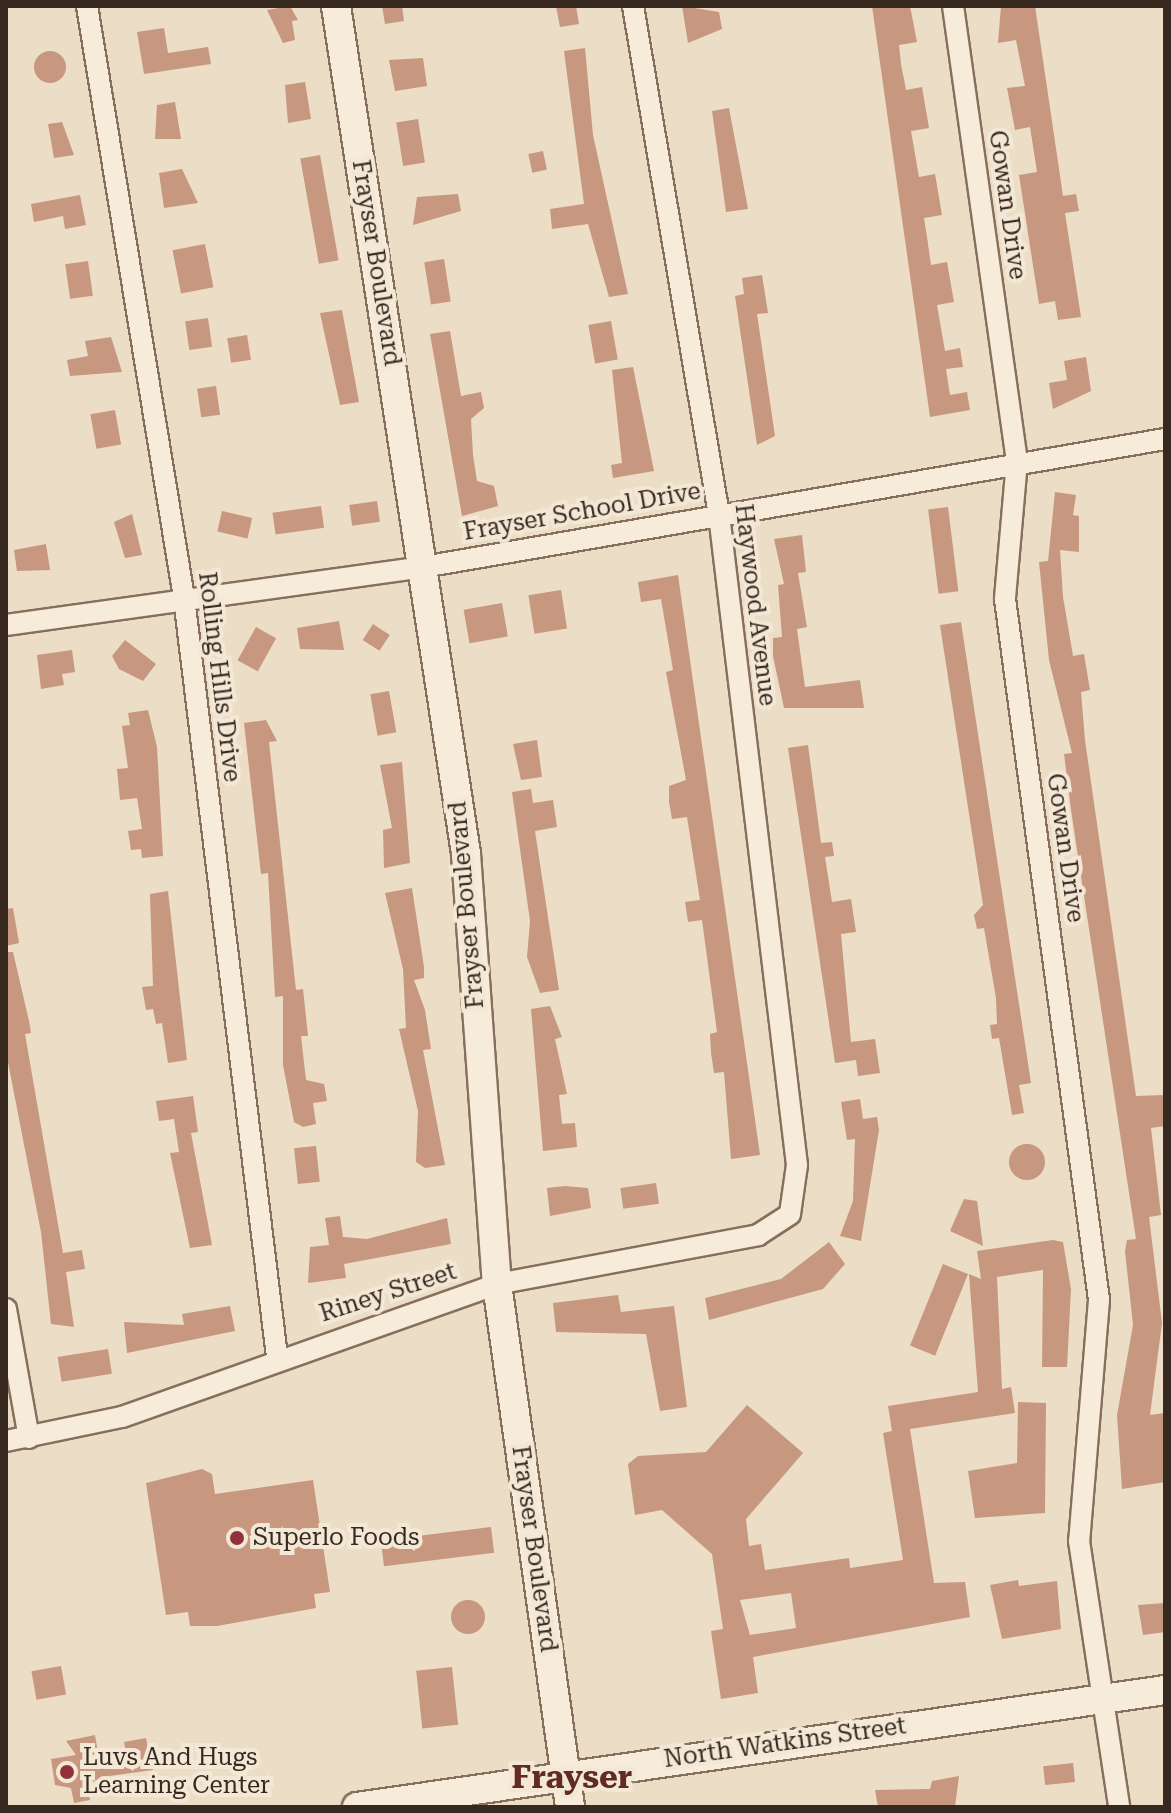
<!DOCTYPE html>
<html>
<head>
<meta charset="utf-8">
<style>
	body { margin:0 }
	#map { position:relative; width:1171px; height:1813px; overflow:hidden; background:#ebddc6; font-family:"Roboto Serif",serif }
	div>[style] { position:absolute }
	.building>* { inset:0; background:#c7977f; transform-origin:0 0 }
	.round { border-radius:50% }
	.roads { filter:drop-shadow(2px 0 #866f5d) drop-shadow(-2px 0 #866f5d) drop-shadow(0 2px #866f5d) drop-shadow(0 -2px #866f5d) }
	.street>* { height:20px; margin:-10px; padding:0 10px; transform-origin:10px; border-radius:10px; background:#f7ebd9 }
	.secondary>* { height:28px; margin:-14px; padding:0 14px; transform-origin:14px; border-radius:14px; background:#f7ebd9 }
	.dots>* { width:22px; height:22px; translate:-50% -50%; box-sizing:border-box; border:4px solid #f3e8d5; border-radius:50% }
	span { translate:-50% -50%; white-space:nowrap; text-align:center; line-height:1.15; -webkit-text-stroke:8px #f3e8d5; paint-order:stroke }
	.street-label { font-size:24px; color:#372920 }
	.poi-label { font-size:24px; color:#372920 }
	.left { translate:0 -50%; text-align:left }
	.district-label { font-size:32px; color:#612a22; font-weight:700 }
	.frame { position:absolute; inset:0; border:8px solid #372920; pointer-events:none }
</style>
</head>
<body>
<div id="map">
	<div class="building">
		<i style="clip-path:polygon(290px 6px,298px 20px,292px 21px,295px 40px,283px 43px,267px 10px)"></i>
		<i style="clip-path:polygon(382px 6px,402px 6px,404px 21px,385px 24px)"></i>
		<i style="clip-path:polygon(556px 6px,576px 6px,579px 24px,560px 27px)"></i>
		<i style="clip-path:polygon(682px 6px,719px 12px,722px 29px,688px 43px)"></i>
		<i style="clip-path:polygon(872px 6px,910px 6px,917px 42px,899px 45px,901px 64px,906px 90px,922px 87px,929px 128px,911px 131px,919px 177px,935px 174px,942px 215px,924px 218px,927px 237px,931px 265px,947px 262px,954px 302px,937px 305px,945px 351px,960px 348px,963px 367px,946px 369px,950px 395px,967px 392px,970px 410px,930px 417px)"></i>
		<i style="clip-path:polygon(1001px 6px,1035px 6px,1063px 196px,1076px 194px,1079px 211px,1065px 213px,1081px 317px,1058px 320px,1055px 301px,1039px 304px,1019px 175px,1037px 172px,1030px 127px,1015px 130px,1007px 88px,1025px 86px,1016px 40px,998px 43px)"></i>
		<i style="clip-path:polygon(164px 28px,168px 53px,208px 47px,211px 64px,144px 74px,137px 32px)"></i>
		<i style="clip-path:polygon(585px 48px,593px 135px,628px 294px,609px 297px,588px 224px,552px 229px,550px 209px,584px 204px,564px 51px)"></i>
		<i class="round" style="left:34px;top:51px;width:32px;height:32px"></i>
		<i style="clip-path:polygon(423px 58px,427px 86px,395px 91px,389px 60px)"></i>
		<i style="clip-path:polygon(305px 82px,311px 119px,288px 123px,285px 85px)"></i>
		<i style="clip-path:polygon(175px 102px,181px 139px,155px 139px,157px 105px)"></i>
		<i style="clip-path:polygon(729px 108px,748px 209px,726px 212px,712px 111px)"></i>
		<i style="left:418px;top:119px;width:44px;height:22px;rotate:81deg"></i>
		<i style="clip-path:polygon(62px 122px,74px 155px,54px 158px,48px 124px)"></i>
		<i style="left:543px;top:151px;width:19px;height:15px;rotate:78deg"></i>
		<i style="left:320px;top:155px;width:107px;height:20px;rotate:80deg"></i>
		<i style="clip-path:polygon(182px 169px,198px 203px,164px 208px,159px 173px)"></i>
		<i style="clip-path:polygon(458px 194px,461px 211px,413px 225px,417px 197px)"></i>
		<i style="clip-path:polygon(80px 195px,86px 225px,65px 229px,63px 216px,34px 222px,31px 204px)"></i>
		<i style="left:205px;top:244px;width:44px;height:33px;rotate:79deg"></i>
		<i style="left:444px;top:259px;width:43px;height:20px;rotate:81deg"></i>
		<i style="left:88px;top:261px;width:35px;height:23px;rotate:82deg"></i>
		<i style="clip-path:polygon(762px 275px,768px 313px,757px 314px,775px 436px,757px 445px,735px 296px,744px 294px,742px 278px)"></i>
		<i style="clip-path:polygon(342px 310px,359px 402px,340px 405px,320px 313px)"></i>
		<i style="left:208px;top:318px;width:29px;height:23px;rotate:82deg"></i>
		<i style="left:611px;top:321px;width:39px;height:23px;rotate:80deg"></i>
		<i style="clip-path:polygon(450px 331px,461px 396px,481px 392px,484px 408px,471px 419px,473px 455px,477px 481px,494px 486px,498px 506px,462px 516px,430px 334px)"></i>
		<i style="left:247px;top:335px;width:25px;height:20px;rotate:81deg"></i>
		<i style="clip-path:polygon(111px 337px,122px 372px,70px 376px,67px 360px,88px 356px,85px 341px)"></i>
		<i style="clip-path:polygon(1086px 357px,1091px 391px,1053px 409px,1049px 383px,1067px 380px,1064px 361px)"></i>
		<i style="clip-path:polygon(633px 367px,654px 471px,613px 478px,611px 465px,622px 463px,612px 370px)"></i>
		<i style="left:216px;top:386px;width:29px;height:19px;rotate:82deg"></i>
		<i style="left:115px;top:410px;width:35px;height:25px;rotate:80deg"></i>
		<i style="clip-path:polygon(1055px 492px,1076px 495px,1073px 515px,1079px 516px,1079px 552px,1060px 550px,1063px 597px,1073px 656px,1084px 654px,1090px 690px,1081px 692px,1085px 740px,1136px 1096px,1165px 1095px,1165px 1126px,1151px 1128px,1161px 1215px,1149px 1217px,1162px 1323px,1150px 1415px,1165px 1413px,1165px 1482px,1122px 1489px,1117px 1415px,1133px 1325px,1125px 1251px,1127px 1240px,1136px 1239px,1071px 810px,1064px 754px,1072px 753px,1049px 660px,1039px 562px,1048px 561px)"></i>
		<i style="left:377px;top:501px;width:21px;height:28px;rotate:82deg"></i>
		<i style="left:321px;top:506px;width:22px;height:49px;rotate:82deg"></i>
		<i style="left:948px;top:507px;width:85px;height:20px;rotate:83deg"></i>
		<i style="left:222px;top:511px;width:31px;height:21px;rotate:13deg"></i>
		<i style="clip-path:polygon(132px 514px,142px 555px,125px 558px,114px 522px)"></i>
		<i style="clip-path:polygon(802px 535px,806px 572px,798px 573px,807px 627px,797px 629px,805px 687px,860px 680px,864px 708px,784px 708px,773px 656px,773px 638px,782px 637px,778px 585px,784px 584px,774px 539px)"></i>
		<i style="clip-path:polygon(46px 544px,50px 570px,17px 571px,14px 550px)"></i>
		<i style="clip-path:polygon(678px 575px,760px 1155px,731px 1159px,724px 1072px,714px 1073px,711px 1053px,710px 1034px,717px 1032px,702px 920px,688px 922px,685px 902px,700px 900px,687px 817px,672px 819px,669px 802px,669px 786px,686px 780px,666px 672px,673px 670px,661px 599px,641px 602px,638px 582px)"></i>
		<i style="left:561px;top:590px;width:39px;height:33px;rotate:81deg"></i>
		<i style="left:502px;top:603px;width:34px;height:39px;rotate:80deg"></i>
		<i style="clip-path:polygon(339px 621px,344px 650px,300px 649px,297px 628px)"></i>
		<i style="clip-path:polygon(961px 622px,1031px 1083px,1019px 1085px,1024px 1113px,1012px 1115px,999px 1038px,992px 1039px,990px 1025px,997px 1024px,996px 998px,984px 928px,977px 929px,974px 915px,983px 905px,940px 625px)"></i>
		<i style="left:373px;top:624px;width:20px;height:19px;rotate:33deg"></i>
		<i style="left:256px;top:627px;width:23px;height:38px;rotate:29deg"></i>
		<i style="clip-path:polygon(125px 640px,156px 664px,143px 681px,119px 669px,112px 656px)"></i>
		<i style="clip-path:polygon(72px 650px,75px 672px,62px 674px,64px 685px,41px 689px,37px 655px)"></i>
		<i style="left:389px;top:691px;width:42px;height:19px;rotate:80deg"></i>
		<i style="clip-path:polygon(148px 710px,157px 747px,163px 856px,142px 858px,141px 849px,131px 850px,128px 831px,142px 829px,137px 798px,120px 800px,117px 769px,128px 768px,122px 726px,130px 725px,128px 713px)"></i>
		<i style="clip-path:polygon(266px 720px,277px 741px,269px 742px,296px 990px,303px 989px,308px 1036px,301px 1036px,306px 1080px,324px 1084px,327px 1101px,313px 1103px,316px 1124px,303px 1127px,294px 1122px,283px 1065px,283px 996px,275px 997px,268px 873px,261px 874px,244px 723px)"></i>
		<i style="clip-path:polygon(537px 740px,542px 777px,521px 780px,513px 744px)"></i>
		<i style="clip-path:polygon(808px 745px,821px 843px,832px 842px,834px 856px,825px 857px,832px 902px,851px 899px,856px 932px,841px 934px,851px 1042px,875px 1039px,880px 1073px,858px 1076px,856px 1060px,835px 1063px,788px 748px)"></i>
		<i style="clip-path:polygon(402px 762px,410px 863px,384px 868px,383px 830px,392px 828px,380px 765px)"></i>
		<i style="clip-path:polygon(531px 789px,533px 803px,553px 800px,557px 827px,535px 831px,559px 990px,540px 993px,527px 957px,530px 921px,512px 792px)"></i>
		<i style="clip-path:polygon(412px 888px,424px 967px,424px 978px,414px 980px,425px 1010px,431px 1049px,423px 1050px,445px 1165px,425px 1168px,416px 1162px,418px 1111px,399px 1029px,406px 1028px,403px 969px,385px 893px)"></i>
		<i style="clip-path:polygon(168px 891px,187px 1060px,168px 1063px,162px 1023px,156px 1024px,153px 1009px,146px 1010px,142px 987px,153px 986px,150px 894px)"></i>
		<i style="clip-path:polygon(13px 908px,19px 943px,6px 946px,6px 909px)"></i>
		<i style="clip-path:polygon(6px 952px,13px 952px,29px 1021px,31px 1033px,25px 1034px,63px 1253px,82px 1250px,85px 1269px,66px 1272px,74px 1327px,51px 1324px,41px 1232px,7px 1057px)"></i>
		<i style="clip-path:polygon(550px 1006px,562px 1037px,555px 1039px,567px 1094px,559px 1095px,562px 1124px,575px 1123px,577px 1147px,543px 1151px,531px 1009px)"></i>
		<i style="clip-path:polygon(193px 1096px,198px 1132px,191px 1133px,212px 1245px,190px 1248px,170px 1153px,179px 1152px,174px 1119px,159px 1121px,156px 1101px)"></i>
		<i style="clip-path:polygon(860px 1099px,863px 1119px,877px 1117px,879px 1130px,861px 1241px,840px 1236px,853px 1201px,855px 1139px,847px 1140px,841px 1102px)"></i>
		<i class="round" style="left:1009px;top:1144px;width:36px;height:36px"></i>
		<i style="left:316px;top:1146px;width:36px;height:22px;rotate:84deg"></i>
		<i style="left:656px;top:1183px;width:21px;height:36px;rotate:82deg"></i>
		<i style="clip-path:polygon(565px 1186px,588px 1188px,591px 1208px,550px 1216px,547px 1188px)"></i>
		<i style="clip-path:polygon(964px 1199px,977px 1201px,983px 1246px,950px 1231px)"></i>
		<i style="clip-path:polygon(340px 1216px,343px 1237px,367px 1239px,447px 1218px,451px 1244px,344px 1264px,346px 1278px,308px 1283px,310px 1247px,329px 1245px,325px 1218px)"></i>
		<i style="clip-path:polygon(evenodd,1053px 1240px,1063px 1242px,1071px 1289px,1067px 1367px,1042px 1367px,1043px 1270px,997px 1277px,1002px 1389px,1011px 1387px,1015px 1413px,910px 1429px,934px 1583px,965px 1582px,970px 1617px,753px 1657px,758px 1693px,721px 1699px,711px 1631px,723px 1629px,712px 1554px,662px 1510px,635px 1515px,628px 1464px,638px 1456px,706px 1452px,747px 1405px,803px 1453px,746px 1519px,749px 1546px,761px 1544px,765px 1570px,849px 1558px,850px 1568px,903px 1560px,883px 1433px,892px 1431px,888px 1406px,978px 1392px,969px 1274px,981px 1279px,977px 1251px,1053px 1240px,791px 1593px,796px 1628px,750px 1635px,740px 1600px,791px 1593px)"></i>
		<i style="clip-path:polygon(829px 1242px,845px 1264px,823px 1289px,709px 1320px,705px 1298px,781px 1279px)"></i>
		<i style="left:943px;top:1264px;width:27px;height:88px;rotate:22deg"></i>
		<i style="clip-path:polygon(618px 1295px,621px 1312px,674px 1306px,687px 1407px,660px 1411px,646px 1334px,556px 1332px,553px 1303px)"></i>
		<i style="clip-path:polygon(230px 1306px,235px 1331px,127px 1353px,124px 1322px,184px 1325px,182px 1314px)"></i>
		<i style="left:108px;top:1349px;width:25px;height:51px;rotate:81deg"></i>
		<i style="clip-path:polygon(1018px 1402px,1046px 1403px,1045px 1513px,975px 1518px,968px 1471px,1017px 1463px)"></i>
		<i style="clip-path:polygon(202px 1469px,212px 1474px,215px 1494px,313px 1480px,330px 1592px,314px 1594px,316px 1608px,217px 1626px,190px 1626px,188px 1612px,166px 1615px,146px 1483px)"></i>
		<i style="left:491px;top:1527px;width:26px;height:111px;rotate:83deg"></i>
		<i style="clip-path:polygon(1018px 1580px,1019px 1586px,1057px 1581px,1061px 1629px,1002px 1639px,990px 1585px)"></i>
		<i class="round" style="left:451px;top:1600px;width:34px;height:34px"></i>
		<i style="clip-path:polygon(1165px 1603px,1165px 1632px,1143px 1635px,1138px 1605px)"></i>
		<i style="left:61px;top:1666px;width:29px;height:30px;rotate:80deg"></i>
		<i style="left:452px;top:1667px;width:58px;height:36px;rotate:84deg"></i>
		<i style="clip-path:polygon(95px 1735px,99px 1759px,126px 1753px,124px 1742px,146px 1738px,153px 1770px,102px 1777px,87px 1785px,90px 1800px,74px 1803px,71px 1788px,55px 1785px,51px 1759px,76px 1755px,66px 1741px)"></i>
		<i style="left:1073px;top:1763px;width:19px;height:30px;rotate:84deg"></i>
		<i style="clip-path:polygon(959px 1776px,955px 1807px,878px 1807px,875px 1790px,930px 1789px,932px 1781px)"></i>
	</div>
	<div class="roads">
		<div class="street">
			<i style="left:87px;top:6px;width:600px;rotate:80.69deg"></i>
			<i style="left:184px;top:598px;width:765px;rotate:83.01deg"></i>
			<i style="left:953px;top:6px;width:459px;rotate:82deg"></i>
			<i style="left:1017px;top:461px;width:139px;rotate:95deg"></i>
			<i style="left:1005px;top:599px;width:707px;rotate:82.36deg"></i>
			<i style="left:1099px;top:1300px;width:242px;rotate:94.7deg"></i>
			<i style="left:1079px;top:1541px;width:269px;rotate:81.4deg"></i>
			<i style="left:6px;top:625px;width:421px;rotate:-7.9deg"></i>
			<i style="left:423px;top:567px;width:753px;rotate:-9.79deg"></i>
			<i style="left:6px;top:1309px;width:131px;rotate:79.9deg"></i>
			<i style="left:6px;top:1441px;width:118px;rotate:-11.7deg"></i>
			<i style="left:122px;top:1417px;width:398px;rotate:-19.5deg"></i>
			<i style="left:497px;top:1284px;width:266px;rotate:-10.6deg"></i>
			<i style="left:758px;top:1235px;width:38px;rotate:-33deg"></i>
			<i style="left:790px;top:1214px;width:49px;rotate:-81.9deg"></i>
			<i style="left:797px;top:1165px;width:655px;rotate:-96.84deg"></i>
			<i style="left:719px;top:515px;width:516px;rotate:-99.59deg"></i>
		</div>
		<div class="secondary">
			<i style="left:336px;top:6px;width:858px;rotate:81.28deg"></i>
			<i style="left:466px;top:854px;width:431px;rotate:85.9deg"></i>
			<i style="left:497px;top:1284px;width:528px;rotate:82.05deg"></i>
			<i style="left:357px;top:1807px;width:816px;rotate:-8.24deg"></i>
		</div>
	</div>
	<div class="dots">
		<i style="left:237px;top:1538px;background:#91313a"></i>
		<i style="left:67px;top:1772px;background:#91313a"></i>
	</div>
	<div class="street-label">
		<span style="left:1007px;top:205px;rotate:82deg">Gowan Drive</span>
		<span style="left:376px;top:263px;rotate:81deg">Frayser Boulevard</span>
		<span style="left:582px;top:512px;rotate:-10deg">Frayser School Drive</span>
		<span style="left:755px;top:605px;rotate:83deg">Haywood Avenue</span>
		<span style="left:219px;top:677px;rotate:83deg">Rolling Hills Drive</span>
		<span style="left:1065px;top:848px;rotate:82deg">Gowan Drive</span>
		<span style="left:467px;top:905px;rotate:-95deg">Frayser Boulevard</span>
		<span style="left:388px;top:1293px;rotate:-18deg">Riney Street</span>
		<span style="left:534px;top:1549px;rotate:82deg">Frayser Boulevard</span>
		<span style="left:785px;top:1743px;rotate:-8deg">North Watkins Street</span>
	</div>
	<div class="poi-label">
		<span class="left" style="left:253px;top:1538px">Superlo Foods</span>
		<span class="left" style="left:83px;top:1772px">Luvs And Hugs<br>Learning Center</span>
	</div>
	<div class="district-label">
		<span style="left:572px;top:1777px">Frayser</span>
	</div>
	<div class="frame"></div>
</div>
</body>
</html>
